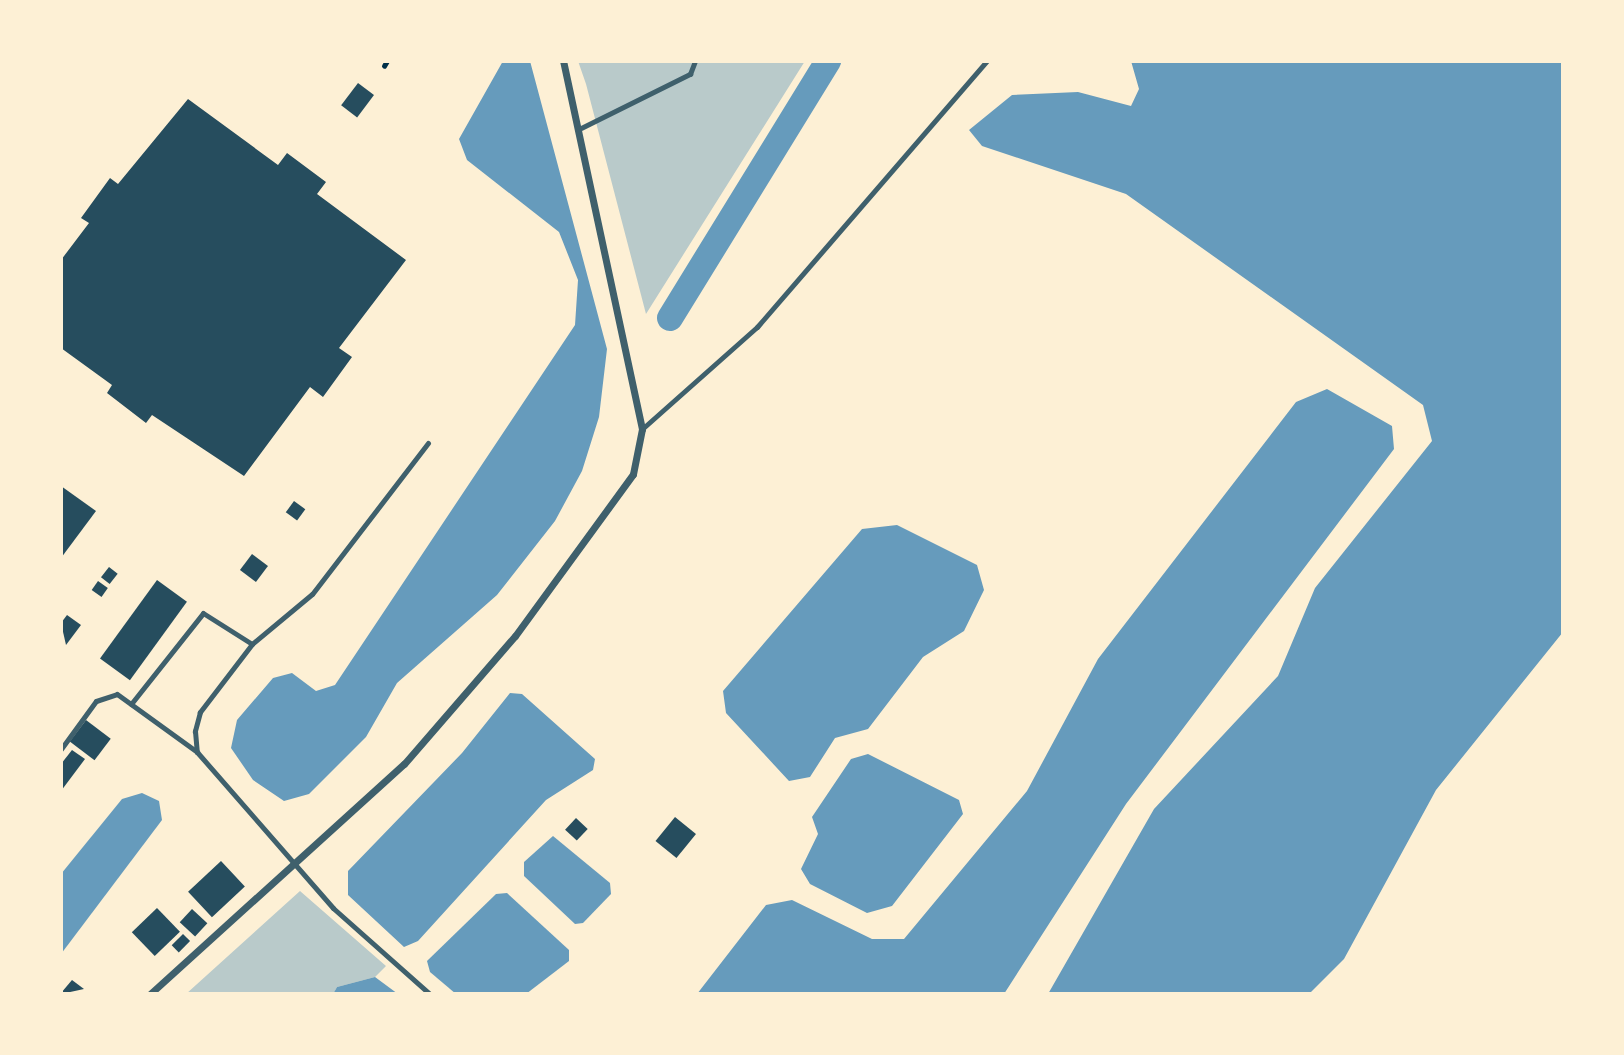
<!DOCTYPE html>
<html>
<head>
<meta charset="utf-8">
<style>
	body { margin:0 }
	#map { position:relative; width:1624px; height:1055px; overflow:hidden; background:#fdf0d5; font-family:"Source Sans 3",sans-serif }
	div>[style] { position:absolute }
	.green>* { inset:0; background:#b9caca }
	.water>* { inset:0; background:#669bbc }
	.canal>* { height:26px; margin:-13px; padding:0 13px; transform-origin:13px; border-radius:13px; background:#669bbc }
	.building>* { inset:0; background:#264d5e; transform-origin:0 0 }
	.path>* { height:4.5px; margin:-2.25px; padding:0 2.25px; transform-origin:2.25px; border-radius:2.25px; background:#003049 }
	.service>* { height:5px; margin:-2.5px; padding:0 2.5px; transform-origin:2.5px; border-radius:2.5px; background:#3f606c }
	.minor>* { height:7px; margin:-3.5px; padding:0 3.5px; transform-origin:3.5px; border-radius:3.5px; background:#3f606c }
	span { translate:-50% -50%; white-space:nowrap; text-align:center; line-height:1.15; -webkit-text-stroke:7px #fdf0d5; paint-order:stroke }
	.frame { position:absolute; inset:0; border:63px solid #fdf0d5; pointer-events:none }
</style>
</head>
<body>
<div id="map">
	<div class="green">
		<i style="clip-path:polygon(578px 61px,805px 61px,646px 314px,586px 84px)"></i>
		<i style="clip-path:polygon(300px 891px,386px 966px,375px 977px,337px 987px,333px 994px,186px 994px)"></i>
	</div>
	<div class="water">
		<i style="clip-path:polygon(503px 61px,530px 61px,607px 349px,599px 417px,582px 471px,555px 521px,497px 595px,397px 683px,366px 737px,309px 794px,284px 801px,253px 780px,231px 748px,237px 720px,273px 678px,292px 673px,316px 691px,335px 685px,575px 325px,578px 280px,559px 232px,467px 160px,459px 139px)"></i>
		<i style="clip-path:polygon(1131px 61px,1563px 61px,1563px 632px,1436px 790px,1344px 959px,1309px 994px,1048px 994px,1154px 809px,1278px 676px,1315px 588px,1432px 441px,1423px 405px,1126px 194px,982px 146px,969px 130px,1012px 95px,1078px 92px,1131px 106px,1139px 89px)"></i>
		<i style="clip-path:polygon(1327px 389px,1392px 426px,1394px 449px,1126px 804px,1004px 994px,697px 994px,766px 905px,792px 900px,872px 939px,904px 939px,1027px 791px,1098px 659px,1296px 402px)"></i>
		<i style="clip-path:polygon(897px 525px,977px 565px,984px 590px,964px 631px,923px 657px,868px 729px,835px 738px,810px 777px,789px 781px,726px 713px,723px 691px,862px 529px)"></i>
		<i style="clip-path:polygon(510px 693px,522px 694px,595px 759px,593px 770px,546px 800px,418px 941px,404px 947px,348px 895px,348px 871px,462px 753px)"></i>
		<i style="clip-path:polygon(868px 754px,959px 800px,963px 814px,892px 906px,867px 913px,810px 884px,801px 869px,818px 834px,812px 817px,851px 759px)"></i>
		<i style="clip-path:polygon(142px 793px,159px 801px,162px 820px,61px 954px,61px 874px,122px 799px)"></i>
		<i style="clip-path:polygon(553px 836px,610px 883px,611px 894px,583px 923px,575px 924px,524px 876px,524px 862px)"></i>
		<i style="clip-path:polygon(507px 893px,569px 950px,569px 961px,526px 994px,456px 994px,430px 972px,427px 961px,496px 894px)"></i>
		<i style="clip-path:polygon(375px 977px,398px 994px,333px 994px,337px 987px)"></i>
	</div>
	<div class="canal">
		<i style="left:670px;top:318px;width:302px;rotate:-58.4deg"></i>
	</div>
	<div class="building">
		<i style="left:358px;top:83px;width:20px;height:28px;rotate:37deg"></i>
		<i style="clip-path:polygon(188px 99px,278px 165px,287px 153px,326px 182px,317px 194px,406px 260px,339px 348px,352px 357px,323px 397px,310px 387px,244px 476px,152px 415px,146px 423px,107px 393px,112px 385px,61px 348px,61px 260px,89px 223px,81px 218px,110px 178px,118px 184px)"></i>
		<i style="clip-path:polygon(61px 486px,96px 511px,61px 558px)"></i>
		<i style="left:294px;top:501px;width:14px;height:14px;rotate:36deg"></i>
		<i style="left:252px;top:554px;width:20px;height:20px;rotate:37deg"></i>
		<i style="left:109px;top:567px;width:11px;height:13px;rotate:38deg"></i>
		<i style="left:157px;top:580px;width:37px;height:97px;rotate:36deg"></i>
		<i style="left:98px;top:581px;width:12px;height:11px;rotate:35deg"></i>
		<i style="clip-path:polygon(67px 615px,81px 625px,66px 645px,61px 623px)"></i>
		<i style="left:86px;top:720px;width:31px;height:27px;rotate:37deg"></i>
		<i style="clip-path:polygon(72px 750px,85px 759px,61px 791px,61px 764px)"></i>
		<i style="left:675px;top:817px;width:27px;height:31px;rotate:39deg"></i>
		<i style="left:576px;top:818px;width:16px;height:16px;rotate:43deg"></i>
		<i style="left:221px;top:861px;width:35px;height:45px;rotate:47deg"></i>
		<i style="left:157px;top:908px;width:33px;height:35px;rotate:46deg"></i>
		<i style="left:192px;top:909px;width:21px;height:18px;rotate:43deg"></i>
		<i style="left:183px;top:934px;width:10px;height:16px;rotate:45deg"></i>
		<i style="clip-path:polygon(72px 980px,84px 989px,61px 994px,61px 993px)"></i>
	</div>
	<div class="path">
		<i style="left:384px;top:66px;width:6px;rotate:-59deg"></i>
	</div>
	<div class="service">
		<i style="left:581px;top:128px;width:122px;rotate:-26.4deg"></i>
		<i style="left:690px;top:74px;width:14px;rotate:-69deg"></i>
		<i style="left:642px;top:429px;width:154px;rotate:-41.6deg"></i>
		<i style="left:757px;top:327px;width:352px;rotate:-49.2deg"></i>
		<i style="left:428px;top:443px;width:190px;rotate:127.5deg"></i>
		<i style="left:312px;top:594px;width:78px;rotate:140.2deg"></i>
		<i style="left:252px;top:644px;width:86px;rotate:127.4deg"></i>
		<i style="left:200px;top:712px;width:20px;rotate:105deg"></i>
		<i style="left:195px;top:731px;width:21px;rotate:85deg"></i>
		<i style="left:197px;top:752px;width:207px;rotate:48.9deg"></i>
		<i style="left:333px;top:908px;width:130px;rotate:41.6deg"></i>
		<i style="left:131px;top:704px;width:116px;rotate:-51.6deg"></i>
		<i style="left:203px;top:613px;width:58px;rotate:32.3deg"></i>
		<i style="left:61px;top:749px;width:59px;rotate:-53.9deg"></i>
		<i style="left:96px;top:701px;width:22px;rotate:-18deg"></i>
		<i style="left:117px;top:694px;width:99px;rotate:35.9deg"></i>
	</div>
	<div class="minor">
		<i style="left:150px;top:994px;width:343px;rotate:-42.2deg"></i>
		<i style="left:404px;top:764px;width:169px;rotate:-49.1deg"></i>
		<i style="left:515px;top:636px;width:200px;rotate:-53.9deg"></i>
		<i style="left:633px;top:474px;width:46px;rotate:-78.7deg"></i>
		<i style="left:642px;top:429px;width:376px;rotate:-102.1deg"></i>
	</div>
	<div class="frame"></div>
</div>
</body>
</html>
